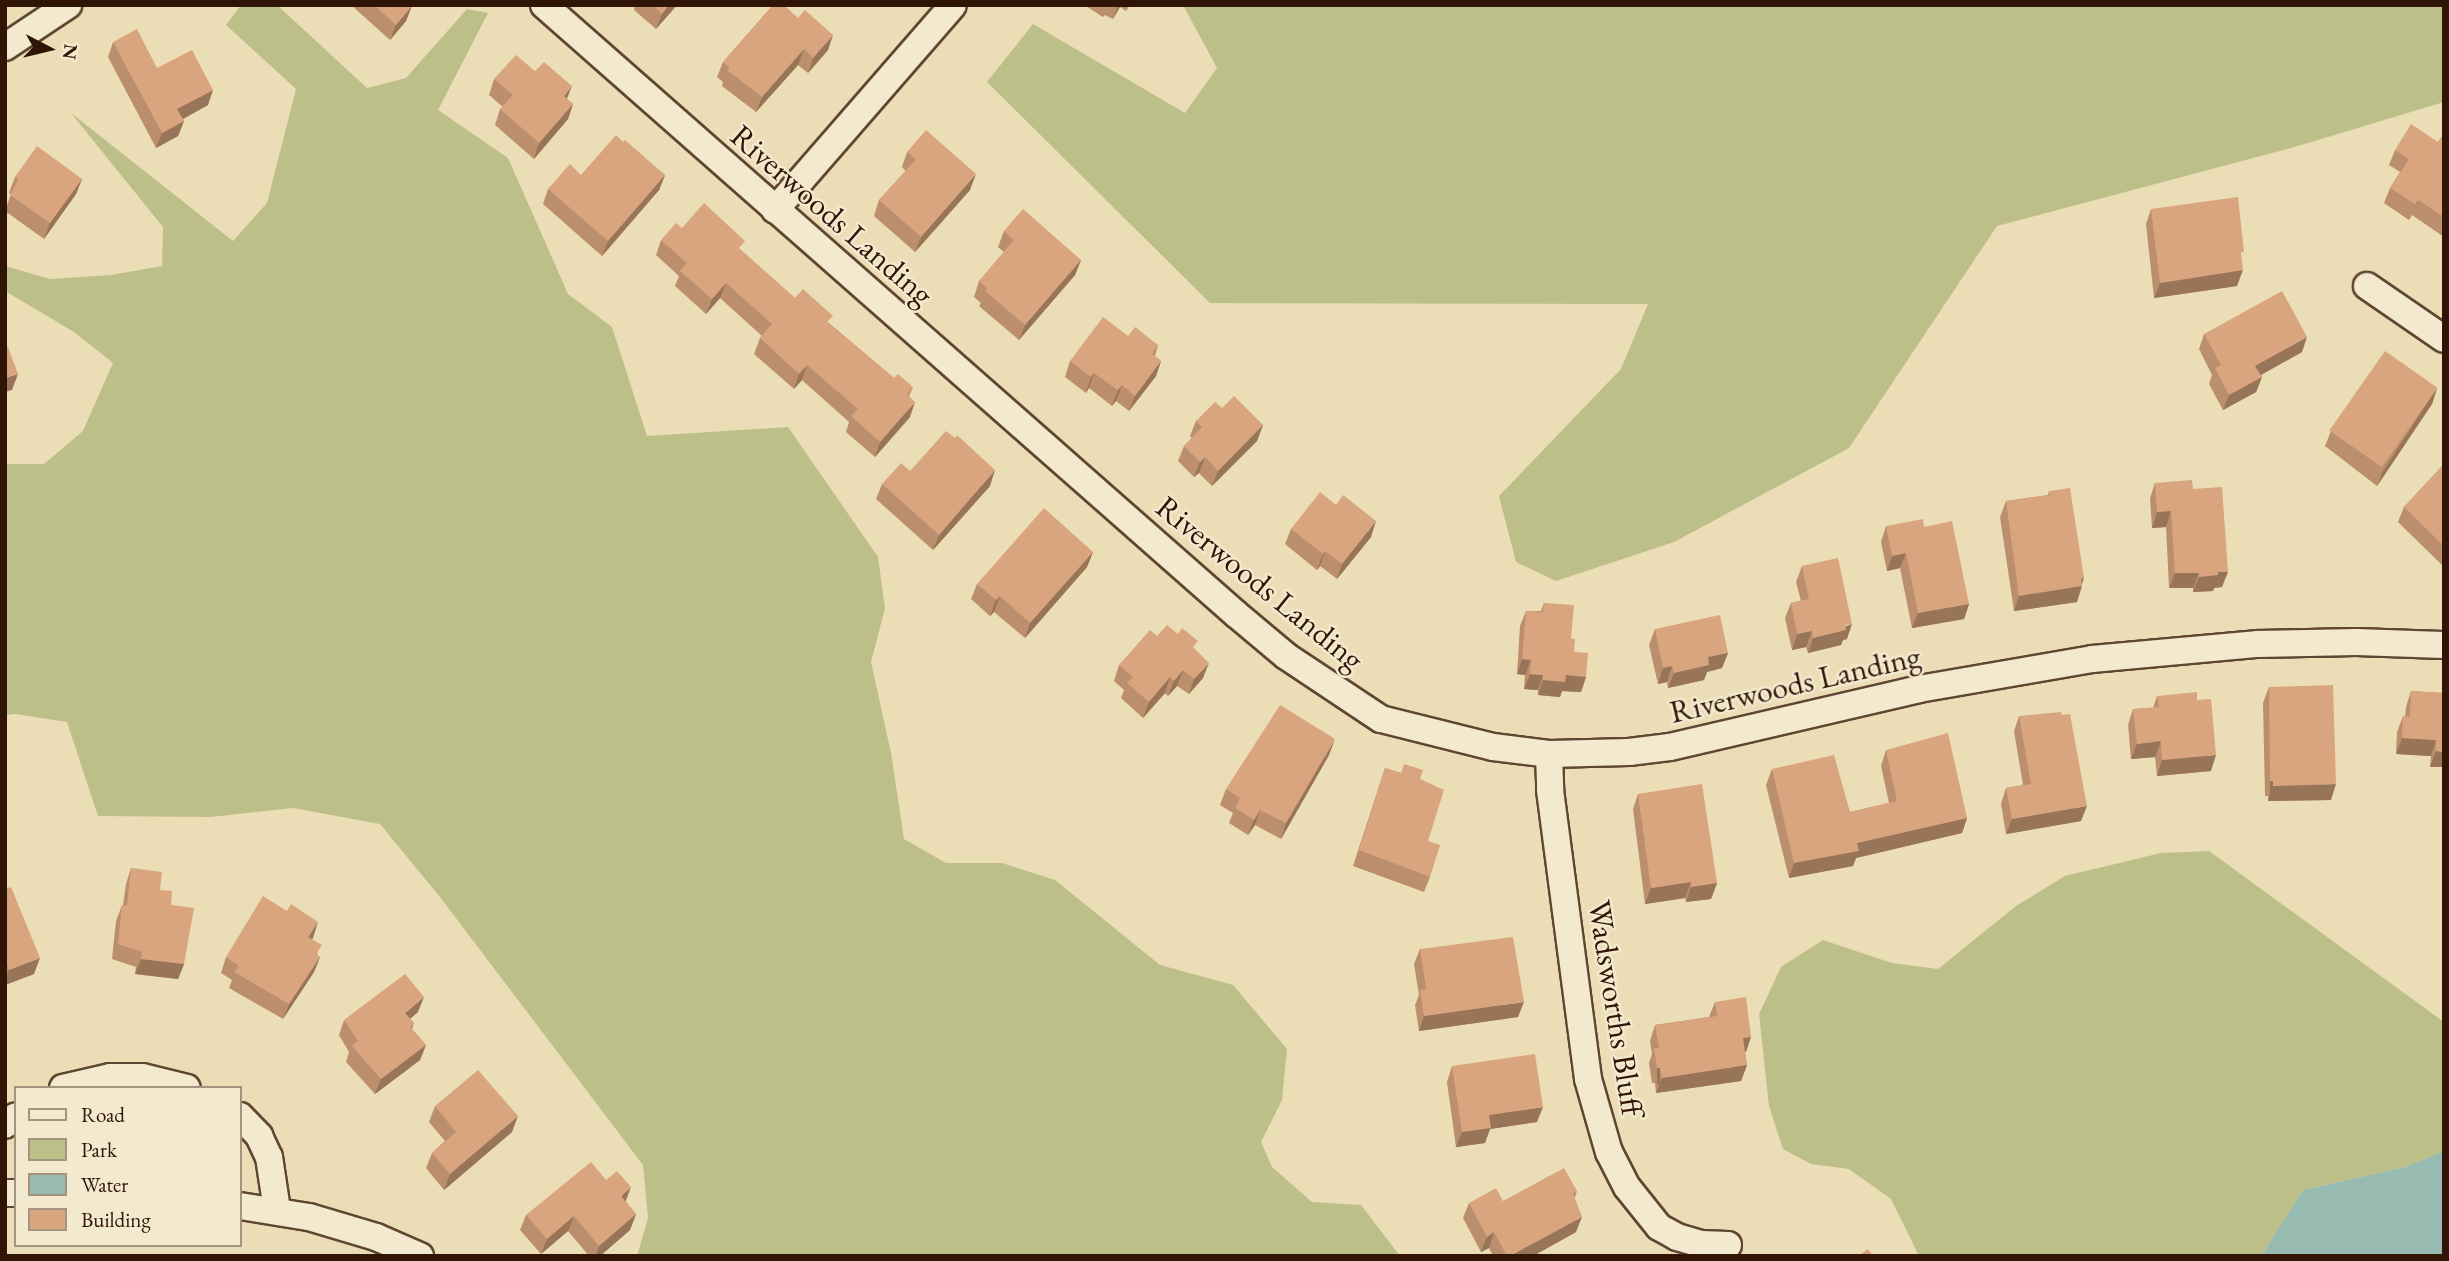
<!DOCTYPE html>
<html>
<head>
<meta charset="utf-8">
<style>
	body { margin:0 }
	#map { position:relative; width:2449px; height:1261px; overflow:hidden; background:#ebddb5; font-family:"EB Garamond",serif }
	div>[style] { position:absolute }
	.green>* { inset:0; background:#bdbf89 }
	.water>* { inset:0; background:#98bbb1 }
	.roads { filter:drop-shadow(2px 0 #5f4632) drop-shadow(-2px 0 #5f4632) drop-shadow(0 2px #5f4632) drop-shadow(0 -2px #5f4632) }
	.minor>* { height:26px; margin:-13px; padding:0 13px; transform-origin:13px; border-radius:13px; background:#f2e9cf }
	.wall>* { inset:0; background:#bb8e6d }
	.shaded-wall>* { inset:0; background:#987459; transform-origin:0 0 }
	.building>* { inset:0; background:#d9a57f; transform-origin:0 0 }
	span { translate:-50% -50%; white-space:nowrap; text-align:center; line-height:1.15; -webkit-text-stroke:5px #f2e9cf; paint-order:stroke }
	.street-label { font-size:32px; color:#301406 }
	.frame { position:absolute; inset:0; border:7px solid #301406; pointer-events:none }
	.legend { position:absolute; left:14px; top:1086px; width:228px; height:161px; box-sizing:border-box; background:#f2e9cf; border:2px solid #a4947f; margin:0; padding:9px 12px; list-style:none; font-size:21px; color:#301406 }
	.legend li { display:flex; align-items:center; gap:14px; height:35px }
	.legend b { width:35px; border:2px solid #a4947f }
	.north { position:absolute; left:14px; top:14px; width:70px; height:70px; -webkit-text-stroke:5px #f2e9cf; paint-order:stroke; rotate:97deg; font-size:19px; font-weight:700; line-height:28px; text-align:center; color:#301406 }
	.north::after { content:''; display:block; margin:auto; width:24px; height:32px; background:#301406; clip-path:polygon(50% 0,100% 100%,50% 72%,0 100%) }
</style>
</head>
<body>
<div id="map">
	<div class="green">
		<i style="clip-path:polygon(241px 5px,277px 5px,367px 88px,406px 78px,467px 9px,488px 13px,438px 110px,508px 158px,568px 294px,612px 327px,647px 436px,788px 427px,878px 557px,885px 608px,871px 662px,891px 753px,904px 839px,946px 863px,1002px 863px,1055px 880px,1160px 965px,1233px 985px,1287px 1049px,1282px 1100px,1261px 1142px,1272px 1167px,1312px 1202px,1361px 1205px,1400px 1256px,637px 1256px,648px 1218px,643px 1165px,440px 897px,380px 824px,293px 808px,211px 817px,98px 816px,67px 722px,16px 714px,5px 715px,5px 464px,44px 464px,83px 431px,113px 363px,74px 332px,5px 291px,5px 266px,50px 279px,111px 275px,162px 266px,163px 227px,71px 113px,233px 241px,267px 203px,296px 89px,226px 25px)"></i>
		<i style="clip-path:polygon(1183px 5px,2444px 5px,2444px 102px,2298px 146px,1997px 226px,1849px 448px,1674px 542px,1556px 581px,1516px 562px,1499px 496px,1621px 369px,1648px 304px,1210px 303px,987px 82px,1033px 24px,1185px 113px,1217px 68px)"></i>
		<i style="clip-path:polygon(2209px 851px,2444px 1022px,2444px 1151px,2405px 1167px,2303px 1190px,2261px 1256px,1919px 1256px,1891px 1199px,1849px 1169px,1811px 1164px,1783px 1149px,1769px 1106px,1759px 1014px,1781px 967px,1823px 940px,1892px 963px,1938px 969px,2016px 906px,2065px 876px,2161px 853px)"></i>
	</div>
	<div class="water">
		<i style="clip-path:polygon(2444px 1151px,2444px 1256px,2261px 1256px,2303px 1190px,2405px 1167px)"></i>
	</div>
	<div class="roads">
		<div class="minor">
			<i style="left:544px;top:5px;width:922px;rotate:41.35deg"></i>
			<i style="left:1236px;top:614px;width:65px;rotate:40deg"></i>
			<i style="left:1286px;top:656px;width:114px;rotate:33.6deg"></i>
			<i style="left:1381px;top:719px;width:115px;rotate:14deg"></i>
			<i style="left:1493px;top:747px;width:56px;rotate:7.1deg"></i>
			<i style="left:1549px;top:754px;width:80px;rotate:-1.4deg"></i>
			<i style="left:1629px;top:752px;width:41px;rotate:-7deg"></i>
			<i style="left:1670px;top:747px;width:256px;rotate:-13.1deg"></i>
			<i style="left:1919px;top:689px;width:176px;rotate:-9.8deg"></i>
			<i style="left:2092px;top:659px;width:167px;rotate:-5.2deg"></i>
			<i style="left:2258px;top:644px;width:98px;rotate:-1.2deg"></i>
			<i style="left:2356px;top:642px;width:88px;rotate:2deg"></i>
			<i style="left:5px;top:47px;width:76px;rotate:-33.7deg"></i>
			<i style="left:775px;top:210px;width:271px;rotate:-49deg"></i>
			<i style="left:2367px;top:286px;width:93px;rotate:34.5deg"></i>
			<i style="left:1549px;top:754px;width:36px;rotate:88deg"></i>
			<i style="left:1550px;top:790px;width:291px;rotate:82.5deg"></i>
			<i style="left:1588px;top:1079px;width:76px;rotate:74deg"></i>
			<i style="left:1609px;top:1152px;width:39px;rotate:63deg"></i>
			<i style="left:1627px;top:1187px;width:51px;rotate:51.3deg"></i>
			<i style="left:1659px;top:1227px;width:21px;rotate:29deg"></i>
			<i style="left:1677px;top:1237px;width:25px;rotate:16deg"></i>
			<i style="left:1701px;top:1244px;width:27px;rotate:2deg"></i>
			<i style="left:63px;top:1088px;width:48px;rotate:-13.2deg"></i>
			<i style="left:110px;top:1077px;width:32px"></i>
			<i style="left:142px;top:1077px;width:46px;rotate:13.7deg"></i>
			<i style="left:240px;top:1116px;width:28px;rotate:46deg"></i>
			<i style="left:259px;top:1136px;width:23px;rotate:65deg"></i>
			<i style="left:269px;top:1157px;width:54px;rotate:81.4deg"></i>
			<i style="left:5px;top:1125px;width:14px;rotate:-39deg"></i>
			<i style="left:5px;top:1193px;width:11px"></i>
			<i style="left:240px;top:1206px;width:70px;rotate:9.1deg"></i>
			<i style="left:309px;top:1217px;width:70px;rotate:16.6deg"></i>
			<i style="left:376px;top:1237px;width:48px;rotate:23.4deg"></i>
		</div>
	</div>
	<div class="wall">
		<i style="clip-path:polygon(351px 5px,413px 5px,411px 8px,406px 21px,390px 40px)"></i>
		<i style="clip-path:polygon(635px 5px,677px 5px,656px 29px,634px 10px)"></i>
		<i style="clip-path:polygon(773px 5px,828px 50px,808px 73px,798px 65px,756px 112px,722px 86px,723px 82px,717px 77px,723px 62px)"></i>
		<i style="clip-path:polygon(1084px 5px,1130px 5px,1126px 11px,1120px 7px,1113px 19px,1105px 15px,1103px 17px)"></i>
		<i style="clip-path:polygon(113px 42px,157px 68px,208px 105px,183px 119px,184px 121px,178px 136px,156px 148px,108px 57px)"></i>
		<i style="clip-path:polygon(494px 79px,567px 99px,573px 104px,568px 119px,534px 159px,495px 125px,500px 109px,503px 107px,489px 95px)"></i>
		<i style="clip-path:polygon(2444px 134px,2444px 237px,2412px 215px,2409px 220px,2384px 203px,2390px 188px,2400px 172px,2389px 165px,2395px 150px,2438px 142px)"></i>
		<i style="clip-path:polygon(623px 142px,665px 175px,659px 190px,602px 256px,543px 204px,548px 189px,581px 175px)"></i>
		<i style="clip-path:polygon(907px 152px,970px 190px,915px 252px,874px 216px,879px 200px,906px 171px,902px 167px)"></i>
		<i style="clip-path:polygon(15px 177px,82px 179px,76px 194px,44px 239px,5px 211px,11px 194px,9px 193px)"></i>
		<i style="clip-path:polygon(2151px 209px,2242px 260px,2237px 286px,2154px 298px,2146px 224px)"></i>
		<i style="clip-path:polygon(1004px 231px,1081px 260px,1075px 275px,1019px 340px,979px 306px,981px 303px,974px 297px,979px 281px,1004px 252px,998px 247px)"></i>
		<i style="clip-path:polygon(661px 240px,741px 251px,795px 298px,830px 324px,894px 378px,913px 387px,909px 396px,910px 417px,875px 457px,846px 432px,849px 422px,802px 380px,794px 389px,754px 354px,760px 338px,762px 336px,720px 298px,706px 314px,675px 286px,679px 276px,656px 255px)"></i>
		<i style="clip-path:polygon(2204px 334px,2302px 352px,2261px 375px,2262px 377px,2256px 392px,2223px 410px,2209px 384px,2212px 375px,2199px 349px)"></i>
		<i style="clip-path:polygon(1128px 336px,1158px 345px,1155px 356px,1161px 361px,1156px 376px,1129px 411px,1116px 401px,1112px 406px,1089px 388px,1086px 393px,1065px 377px,1070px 361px)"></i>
		<i style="clip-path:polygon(2437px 388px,2432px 404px,2377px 486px,2325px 446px,2331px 431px)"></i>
		<i style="clip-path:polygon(1222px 408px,1263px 425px,1257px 441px,1212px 486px,1199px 473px,1194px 477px,1178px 461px,1184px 446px,1192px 438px,1190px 436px,1196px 421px)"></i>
		<i style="clip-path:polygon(2444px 464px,2444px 566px,2443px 566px,2398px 522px,2404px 507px)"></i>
		<i style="clip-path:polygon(910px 471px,990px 486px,933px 550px,876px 499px,882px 484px)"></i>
		<i style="clip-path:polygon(2155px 483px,2193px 489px,2222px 587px,2214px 588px,2213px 591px,2193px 592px,2193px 588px,2169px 588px,2166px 527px,2152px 528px,2150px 498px)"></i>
		<i style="clip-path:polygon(2049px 491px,2082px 583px,2077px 602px,2014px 611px,2000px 517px,2006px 501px,2048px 495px)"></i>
		<i style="clip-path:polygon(1336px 505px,1371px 537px,1337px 579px,1320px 566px,1317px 570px,1285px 544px,1291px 529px)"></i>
		<i style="clip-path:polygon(1886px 526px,1924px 527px,1969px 604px,1964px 619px,1912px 628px,1900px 568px,1887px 571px,1881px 542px)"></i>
		<i style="clip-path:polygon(1093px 552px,1087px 567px,1025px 638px,994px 612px,990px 616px,971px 599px,977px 584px)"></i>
		<i style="clip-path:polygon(1802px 566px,1847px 639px,1843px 640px,1841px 645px,1808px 653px,1806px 647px,1792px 650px,1785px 618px,1791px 603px,1801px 601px,1796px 582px)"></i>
		<i style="clip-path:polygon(1544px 603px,1571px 638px,1574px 652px,1586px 677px,1581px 692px,1562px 691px,1560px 697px,1538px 695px,1538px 690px,1524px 689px,1525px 675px,1517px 674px,1520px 626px,1526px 611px,1541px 611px)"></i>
		<i style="clip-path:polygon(1655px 629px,1728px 653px,1722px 668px,1707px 672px,1704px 680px,1668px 688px,1667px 682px,1658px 684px,1649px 645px)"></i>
		<i style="clip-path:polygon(1157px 636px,1195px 649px,1203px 678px,1189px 694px,1177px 686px,1168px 696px,1165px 693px,1143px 718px,1121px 698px,1124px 690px,1114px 681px,1119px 665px)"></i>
		<i style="clip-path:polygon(2269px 687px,2331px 800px,2268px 801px,2268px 796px,2265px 796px,2263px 703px)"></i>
		<i style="clip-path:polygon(2411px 691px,2444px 693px,2444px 767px,2430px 767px,2431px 756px,2396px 754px,2397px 732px,2403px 716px,2405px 717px,2406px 707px)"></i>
		<i style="clip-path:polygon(2157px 696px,2197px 700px,2211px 771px,2157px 776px,2155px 757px,2131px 759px,2128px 725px,2133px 709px,2153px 708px)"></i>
		<i style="clip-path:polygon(2019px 716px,2081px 821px,2006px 834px,2001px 804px,2006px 788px,2023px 785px,2014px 731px)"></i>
		<i style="clip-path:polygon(1886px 750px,1967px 818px,1962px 833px,1856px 858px,1853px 866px,1789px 878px,1766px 785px,1772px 769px,1850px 812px,1889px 803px,1881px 766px)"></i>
		<i style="clip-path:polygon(1329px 755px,1281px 839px,1255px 825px,1248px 835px,1229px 823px,1233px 813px,1220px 805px,1226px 789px)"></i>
		<i style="clip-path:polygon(1385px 768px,1420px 779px,1428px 841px,1430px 877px,1424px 892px,1353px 866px)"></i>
		<i style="clip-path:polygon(1638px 794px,1717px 883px,1711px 899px,1686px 902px,1685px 898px,1645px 904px,1633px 809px)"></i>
		<i style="clip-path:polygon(131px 868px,160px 890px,171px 905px,184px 964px,178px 979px,135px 974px,136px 967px,112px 959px,116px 921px,122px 905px,123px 905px,126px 884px)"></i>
		<i style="clip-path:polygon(5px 889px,34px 974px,5px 985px)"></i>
		<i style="clip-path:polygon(312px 939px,318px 956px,320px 957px,314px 972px,283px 1019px,229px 988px,232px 980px,221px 973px,226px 957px)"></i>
		<i style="clip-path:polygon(1420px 949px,1518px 1017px,1419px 1031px,1415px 1005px,1419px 995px,1414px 964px)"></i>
		<i style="clip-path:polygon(1715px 1002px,1751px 1037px,1745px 1052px,1747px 1065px,1741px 1081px,1656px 1093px,1655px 1083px,1652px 1083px,1649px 1063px,1652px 1054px,1650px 1041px,1655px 1025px,1709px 1017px)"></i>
		<i style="clip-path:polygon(418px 1012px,410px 1019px,414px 1023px,412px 1029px,426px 1045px,420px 1060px,375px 1094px,346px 1062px,349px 1052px,339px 1035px,344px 1020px)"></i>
		<i style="clip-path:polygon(1452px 1066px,1537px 1122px,1490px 1129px,1485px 1143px,1456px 1147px,1447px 1082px)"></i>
		<i style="clip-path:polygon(435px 1106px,512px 1132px,444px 1190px,426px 1168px,432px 1153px,445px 1141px,429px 1122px)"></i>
		<i style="clip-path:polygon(1577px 1191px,1575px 1197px,1576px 1232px,1533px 1256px,1493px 1256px,1489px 1248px,1481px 1252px,1463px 1218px,1469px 1203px,1503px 1201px)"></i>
		<i style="clip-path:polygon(626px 1202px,636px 1214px,630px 1230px,600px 1256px,589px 1256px,568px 1231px,541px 1254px,520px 1230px,526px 1215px)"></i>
	</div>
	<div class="shaded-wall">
		<i style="clip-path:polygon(407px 5px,413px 5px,411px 8px,406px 21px,390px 40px,396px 25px)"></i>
		<i style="clip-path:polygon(669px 5px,677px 5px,656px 29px,662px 14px)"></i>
		<i style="clip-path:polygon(1118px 5px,1121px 5px,1113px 19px)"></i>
		<i style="clip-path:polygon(833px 35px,828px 50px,808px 73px,813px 58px)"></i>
		<i style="clip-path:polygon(804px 49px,798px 65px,756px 112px,762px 97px)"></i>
		<i style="clip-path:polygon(572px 86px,566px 101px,564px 96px)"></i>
		<i style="clip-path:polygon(213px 90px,208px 105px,172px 125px,177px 109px)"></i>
		<i style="clip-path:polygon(573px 104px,568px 119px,534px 159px,539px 143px)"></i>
		<i style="clip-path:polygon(184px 121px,178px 136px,156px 148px,162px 133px)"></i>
		<i style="clip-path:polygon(976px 174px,970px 190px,915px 252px,921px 237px)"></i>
		<i style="clip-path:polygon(665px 175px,659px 190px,602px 256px,608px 241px)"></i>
		<i style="clip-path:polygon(82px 179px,76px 194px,44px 239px,50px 223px)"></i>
		<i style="clip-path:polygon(1081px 260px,1075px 275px,1019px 340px,1025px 325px)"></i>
		<i style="clip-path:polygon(2243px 270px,2237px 286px,2154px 298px,2160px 283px)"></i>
		<i style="clip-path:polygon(726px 283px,720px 298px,706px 314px,712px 299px)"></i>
		<i style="clip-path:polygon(2307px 337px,2302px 352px,2250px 381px,2255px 366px)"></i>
		<i style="clip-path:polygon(1161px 361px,1156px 376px,1129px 411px,1135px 396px)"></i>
		<i style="clip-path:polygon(807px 365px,802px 380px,794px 389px,799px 374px)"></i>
		<i style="clip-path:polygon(1094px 373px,1089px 388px,1086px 393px,1091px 377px)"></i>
		<i style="clip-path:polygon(18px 374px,12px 390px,5px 392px,5px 378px)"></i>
		<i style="clip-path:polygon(2262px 377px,2256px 392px,2223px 410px,2229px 395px)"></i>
		<i style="clip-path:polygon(1122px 385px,1116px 401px,1112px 406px,1118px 390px)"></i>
		<i style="clip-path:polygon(2437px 388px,2432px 404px,2377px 486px,2383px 471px)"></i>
		<i style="clip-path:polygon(915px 402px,910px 417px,875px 457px,880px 442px)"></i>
		<i style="clip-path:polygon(1263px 425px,1257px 441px,1212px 486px,1218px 471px)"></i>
		<i style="clip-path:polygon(1205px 457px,1199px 473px,1194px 477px,1200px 462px)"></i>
		<i style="clip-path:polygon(995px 470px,990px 486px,933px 550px,939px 535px)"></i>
		<i style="clip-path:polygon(2171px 511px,2166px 527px,2152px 528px,2157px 512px)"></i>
		<i style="clip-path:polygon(1376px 521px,1371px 537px,1337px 579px,1342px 564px)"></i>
		<i style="clip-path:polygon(1325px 551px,1320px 566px,1317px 570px,1323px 554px)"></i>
		<i style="clip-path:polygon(1093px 552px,1087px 567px,1025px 638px,1030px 623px)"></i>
		<i style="clip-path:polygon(1906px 553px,1900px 568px,1887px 571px,1892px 556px)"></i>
		<i style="clip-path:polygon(2218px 572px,2228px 572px,2222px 587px,2214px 588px,2213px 591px,2193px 592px,2199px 577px)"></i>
		<i style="clip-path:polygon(2175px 573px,2199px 573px,2193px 588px,2169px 588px)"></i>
		<i style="clip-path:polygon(2084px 578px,2081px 587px,2082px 586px,2077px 602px,2014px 611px,2019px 596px)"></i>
		<i style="clip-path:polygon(1000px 596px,994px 612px,990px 616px,996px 600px)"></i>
		<i style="clip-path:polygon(1969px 604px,1964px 619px,1912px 628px,1918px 613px)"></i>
		<i style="clip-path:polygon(1852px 624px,1847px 639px,1843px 640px,1841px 645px,1808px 653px,1813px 638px)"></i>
		<i style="clip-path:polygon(1812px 631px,1806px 647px,1792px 650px,1797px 634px)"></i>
		<i style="clip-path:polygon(1728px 653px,1722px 668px,1707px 672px,1704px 680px,1668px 688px,1674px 673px,1708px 657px)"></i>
		<i style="clip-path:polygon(1522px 659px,1531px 660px,1525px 675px,1517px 674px)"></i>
		<i style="clip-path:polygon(1209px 663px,1203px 678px,1189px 694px,1194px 679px)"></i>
		<i style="clip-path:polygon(1672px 666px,1667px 682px,1658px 684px,1663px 668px)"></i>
		<i style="clip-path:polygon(1183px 670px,1177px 686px,1168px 696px,1174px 681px)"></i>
		<i style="clip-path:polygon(1530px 674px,1543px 675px,1538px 690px,1524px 689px)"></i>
		<i style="clip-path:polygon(1566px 675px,1586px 677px,1581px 692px,1562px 691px,1560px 697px,1538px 695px,1543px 680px)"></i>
		<i style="clip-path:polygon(1170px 677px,1165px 693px,1143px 718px,1149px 702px)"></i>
		<i style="clip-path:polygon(2402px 738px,2436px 740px,2431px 756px,2396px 754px)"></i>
		<i style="clip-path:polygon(1335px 739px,1329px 755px,1281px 839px,1286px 823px)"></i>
		<i style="clip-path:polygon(2161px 741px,2155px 757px,2131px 759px,2137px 744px)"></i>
		<i style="clip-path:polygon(2436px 751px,2444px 752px,2444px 767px,2430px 767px)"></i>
		<i style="clip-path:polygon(2216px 755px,2211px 771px,2157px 776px,2162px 760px)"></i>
		<i style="left:2270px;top:781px;width:3px;height:16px"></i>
		<i style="clip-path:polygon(2336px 784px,2331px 800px,2268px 801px,2273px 786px)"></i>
		<i style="clip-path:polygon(2087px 806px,2081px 821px,2006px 834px,2012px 819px)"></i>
		<i style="clip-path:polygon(1260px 810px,1255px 825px,1248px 835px,1254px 820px)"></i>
		<i style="clip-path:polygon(1967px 818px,1962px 833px,1856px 858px,1853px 866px,1789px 878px,1794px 863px,1857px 843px)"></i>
		<i style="clip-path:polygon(1691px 882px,1685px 898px,1645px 904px,1651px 888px)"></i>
		<i style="clip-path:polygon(1717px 883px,1711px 899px,1686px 902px,1691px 887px)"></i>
		<i style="clip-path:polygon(318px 922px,313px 938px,303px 952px,308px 937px)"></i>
		<i style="clip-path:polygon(320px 957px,314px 972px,283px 1019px,289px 1004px)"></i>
		<i style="clip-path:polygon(40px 958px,34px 974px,5px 985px,5px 981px,9px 970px)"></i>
		<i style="clip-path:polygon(141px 959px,184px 964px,178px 979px,135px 974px)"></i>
		<i style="clip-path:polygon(424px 997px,418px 1012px,399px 1028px,405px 1013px)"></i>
		<i style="clip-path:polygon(1524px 1002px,1518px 1017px,1419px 1031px,1424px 1016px)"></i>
		<i style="clip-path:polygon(1751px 1037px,1746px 1052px,1737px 1053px,1743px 1038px)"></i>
		<i style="clip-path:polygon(426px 1045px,420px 1060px,375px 1094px,381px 1079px)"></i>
		<i style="clip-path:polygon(1747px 1065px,1741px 1081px,1656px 1093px,1662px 1078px)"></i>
		<i style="left:1657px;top:1068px;width:3px;height:16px"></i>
		<i style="clip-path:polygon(1543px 1107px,1537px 1122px,1490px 1129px,1485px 1143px,1456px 1147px,1462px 1132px,1489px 1115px)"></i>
		<i style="clip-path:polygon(518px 1116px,512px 1132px,444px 1190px,450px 1174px)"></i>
		<i style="clip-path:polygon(631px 1187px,625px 1203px,621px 1196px)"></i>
		<i style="clip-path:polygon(636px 1214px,630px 1230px,600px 1256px,596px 1256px,599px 1246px)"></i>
		<i style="clip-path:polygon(574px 1216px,568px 1231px,541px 1254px,547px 1239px)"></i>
		<i style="clip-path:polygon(1582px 1217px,1576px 1232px,1533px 1256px,1510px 1256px)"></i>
		<i style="clip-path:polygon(1494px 1232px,1489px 1248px,1481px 1252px,1487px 1237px)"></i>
	</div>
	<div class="building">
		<i style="clip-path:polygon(374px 5px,411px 5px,412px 6px,396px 25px)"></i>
		<i style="clip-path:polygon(652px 5px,669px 5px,662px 14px)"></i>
		<i style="clip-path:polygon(773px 5px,784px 5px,798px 18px,805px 10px,833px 35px,813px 58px,804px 49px,762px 97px,727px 70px,730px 68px,723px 62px)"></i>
		<i style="clip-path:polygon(137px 29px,157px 68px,192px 50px,213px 90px,177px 109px,184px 121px,162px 133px,113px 42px)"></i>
		<i style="clip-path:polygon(516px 55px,535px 71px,544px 62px,572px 86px,564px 96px,573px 104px,539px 143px,500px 109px,513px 95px,494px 79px)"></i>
		<i style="clip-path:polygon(2411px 124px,2438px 142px,2444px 134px,2444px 217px,2418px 200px,2415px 204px,2390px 188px,2409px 159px,2395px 150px)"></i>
		<i style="clip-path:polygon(926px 130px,976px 174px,921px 237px,879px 200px,916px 159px,907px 152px)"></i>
		<i style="clip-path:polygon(616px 135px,623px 142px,625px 140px,665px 175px,608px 241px,548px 189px,570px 164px,581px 175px)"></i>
		<i style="clip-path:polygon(37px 146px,82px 179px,50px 223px,10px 195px,18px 180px,15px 177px)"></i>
		<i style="clip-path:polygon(2238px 197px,2244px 252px,2241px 252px,2243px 270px,2160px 283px,2151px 209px)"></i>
		<i style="clip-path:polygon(704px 203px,745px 241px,739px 248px,795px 298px,803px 289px,833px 316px,827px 322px,894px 378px,898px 374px,913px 387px,907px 394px,915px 402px,880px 442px,851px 416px,858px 409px,807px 365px,799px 374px,760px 338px,772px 324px,726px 283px,712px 299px,680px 271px,687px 263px,661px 240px,676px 223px,682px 228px)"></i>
		<i style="clip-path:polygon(1023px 209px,1081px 260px,1025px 325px,985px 291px,987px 288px,979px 281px,1014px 240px,1004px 231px)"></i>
		<i style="clip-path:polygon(2282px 291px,2307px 337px,2255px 366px,2262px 377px,2229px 395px,2215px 368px,2221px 365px,2204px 334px)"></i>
		<i style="clip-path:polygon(1103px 317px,1128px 336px,1135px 327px,1158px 345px,1152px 354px,1161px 361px,1135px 396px,1122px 385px,1118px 390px,1094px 373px,1091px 377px,1070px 361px)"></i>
		<i style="clip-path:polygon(8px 347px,18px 374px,5px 378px,5px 348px)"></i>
		<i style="left:2385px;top:351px;width:64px;height:97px;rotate:35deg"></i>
		<i style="clip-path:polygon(1234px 396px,1263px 425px,1218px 471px,1205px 457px,1200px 462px,1184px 446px,1202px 427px,1196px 421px,1215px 402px,1222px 408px)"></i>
		<i style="clip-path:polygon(946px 431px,955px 438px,957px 435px,995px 470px,939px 535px,882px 484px,901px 463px,910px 471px)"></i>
		<i style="clip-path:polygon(2444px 464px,2444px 546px,2404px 507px)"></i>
		<i style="clip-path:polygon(2192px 480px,2193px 489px,2222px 487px,2228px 572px,2218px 572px,2218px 575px,2199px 577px,2199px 573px,2175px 573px,2171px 511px,2157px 512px,2155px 483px)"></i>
		<i style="clip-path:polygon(2070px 488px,2084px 578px,2081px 578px,2082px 586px,2019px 596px,2006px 501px,2050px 495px,2049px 491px)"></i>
		<i style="clip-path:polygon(1320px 492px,1336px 505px,1343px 495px,1376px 521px,1342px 564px,1325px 551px,1323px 554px,1291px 529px)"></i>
		<i style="clip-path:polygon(1044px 508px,1093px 552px,1030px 623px,1000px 596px,996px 600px,977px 584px)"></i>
		<i style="clip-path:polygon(1923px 519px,1924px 527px,1952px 521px,1969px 604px,1918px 613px,1906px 553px,1892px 556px,1886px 526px)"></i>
		<i style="clip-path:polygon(1838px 558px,1852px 624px,1845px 625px,1846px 630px,1813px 638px,1812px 631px,1797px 634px,1791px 603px,1809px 599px,1802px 566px)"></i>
		<i style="clip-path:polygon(1544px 603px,1574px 605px,1571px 638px,1575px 639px,1574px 652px,1588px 653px,1586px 677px,1566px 675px,1565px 682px,1543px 680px,1543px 675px,1530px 674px,1531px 660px,1522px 659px,1526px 611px,1543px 612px)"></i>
		<i style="clip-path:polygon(1720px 615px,1728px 653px,1708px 657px,1709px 665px,1674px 673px,1672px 666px,1663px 668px,1655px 629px)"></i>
		<i style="clip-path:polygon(1167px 625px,1178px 634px,1182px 628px,1198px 641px,1193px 647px,1209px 663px,1194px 679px,1183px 670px,1174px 681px,1170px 677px,1149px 702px,1127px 683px,1133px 677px,1119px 665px,1150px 630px,1157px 636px)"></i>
		<i style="clip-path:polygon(2333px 685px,2336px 784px,2273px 786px,2273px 781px,2270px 781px,2269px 687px)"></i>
		<i style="clip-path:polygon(2411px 691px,2444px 693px,2444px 752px,2436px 751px,2436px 740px,2402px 738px,2403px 716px,2410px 717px)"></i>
		<i style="clip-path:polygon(2197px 692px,2197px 700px,2211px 699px,2216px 755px,2162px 760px,2161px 741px,2137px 744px,2133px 709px,2159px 707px,2157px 696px)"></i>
		<i style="clip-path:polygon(1280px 705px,1335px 739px,1286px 823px,1260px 810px,1254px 820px,1235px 808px,1240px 798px,1226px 789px)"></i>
		<i style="clip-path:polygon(2061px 712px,2062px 715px,2070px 714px,2087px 806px,2012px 819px,2006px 788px,2031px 784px,2019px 716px)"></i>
		<i style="clip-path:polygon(1948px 733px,1967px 818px,1857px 843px,1859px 851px,1794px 863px,1772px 769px,1834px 755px,1850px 812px,1897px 801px,1886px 750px)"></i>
		<i style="clip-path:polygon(1404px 764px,1423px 770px,1420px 779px,1444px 790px,1428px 841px,1440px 845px,1430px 877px,1359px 850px,1385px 768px,1401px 773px)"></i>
		<i style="clip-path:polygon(1702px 784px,1717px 883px,1691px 887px,1691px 882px,1651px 888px,1638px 794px)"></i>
		<i style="clip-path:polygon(131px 868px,162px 872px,160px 890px,172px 891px,171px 905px,194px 908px,184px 964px,141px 959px,142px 952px,118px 944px,122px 905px,127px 906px)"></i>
		<i style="clip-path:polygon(11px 887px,40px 958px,9px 970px,5px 960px,5px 889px)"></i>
		<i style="clip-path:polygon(263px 896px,287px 911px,291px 904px,318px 922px,308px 937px,322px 945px,316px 954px,320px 957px,289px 1004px,234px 972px,239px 966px,226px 957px)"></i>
		<i style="clip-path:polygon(1513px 937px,1524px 1002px,1424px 1016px,1420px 990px,1426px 989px,1420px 949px)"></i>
		<i style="clip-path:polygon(405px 974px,424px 997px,405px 1013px,414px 1023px,410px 1027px,426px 1045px,381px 1079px,352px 1046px,358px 1041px,344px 1020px)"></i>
		<i style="clip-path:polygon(1746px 997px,1751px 1037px,1743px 1038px,1747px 1065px,1662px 1078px,1660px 1068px,1657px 1068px,1654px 1048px,1659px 1048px,1655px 1025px,1717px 1016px,1715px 1002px)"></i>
		<i style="clip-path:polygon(1535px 1054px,1543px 1107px,1489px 1115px,1491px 1128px,1462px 1132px,1452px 1066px)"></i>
		<i style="clip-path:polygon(478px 1070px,518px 1116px,450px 1174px,432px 1153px,456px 1132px,435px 1106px)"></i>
		<i style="clip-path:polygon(591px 1162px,606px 1180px,617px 1171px,631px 1187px,621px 1196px,636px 1214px,599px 1246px,574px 1216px,547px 1239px,526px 1215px)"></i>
		<i style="clip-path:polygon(1564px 1168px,1577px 1191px,1573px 1193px,1582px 1217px,1510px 1256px,1507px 1256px,1494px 1232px,1487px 1237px,1469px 1203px,1496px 1188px,1503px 1201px)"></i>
		<i style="clip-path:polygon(1868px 1249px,1873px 1256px,1858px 1256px)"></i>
	</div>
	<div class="street-label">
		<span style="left:832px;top:215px;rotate:41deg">Riverwoods Landing</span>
		<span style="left:1260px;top:583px;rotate:39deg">Riverwoods Landing</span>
		<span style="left:1795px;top:684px;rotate:-13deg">Riverwoods Landing</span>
		<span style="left:1616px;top:1008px;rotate:81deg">Wadsworths Bluff</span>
	</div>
	<div class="frame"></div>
	<ul class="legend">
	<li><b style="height:9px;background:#f2e9cf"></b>Road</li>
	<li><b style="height:19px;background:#bdbf89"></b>Park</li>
	<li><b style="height:19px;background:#98bbb1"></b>Water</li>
	<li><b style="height:19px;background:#d9a57f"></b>Building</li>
	</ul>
	<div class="north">N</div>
</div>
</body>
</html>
